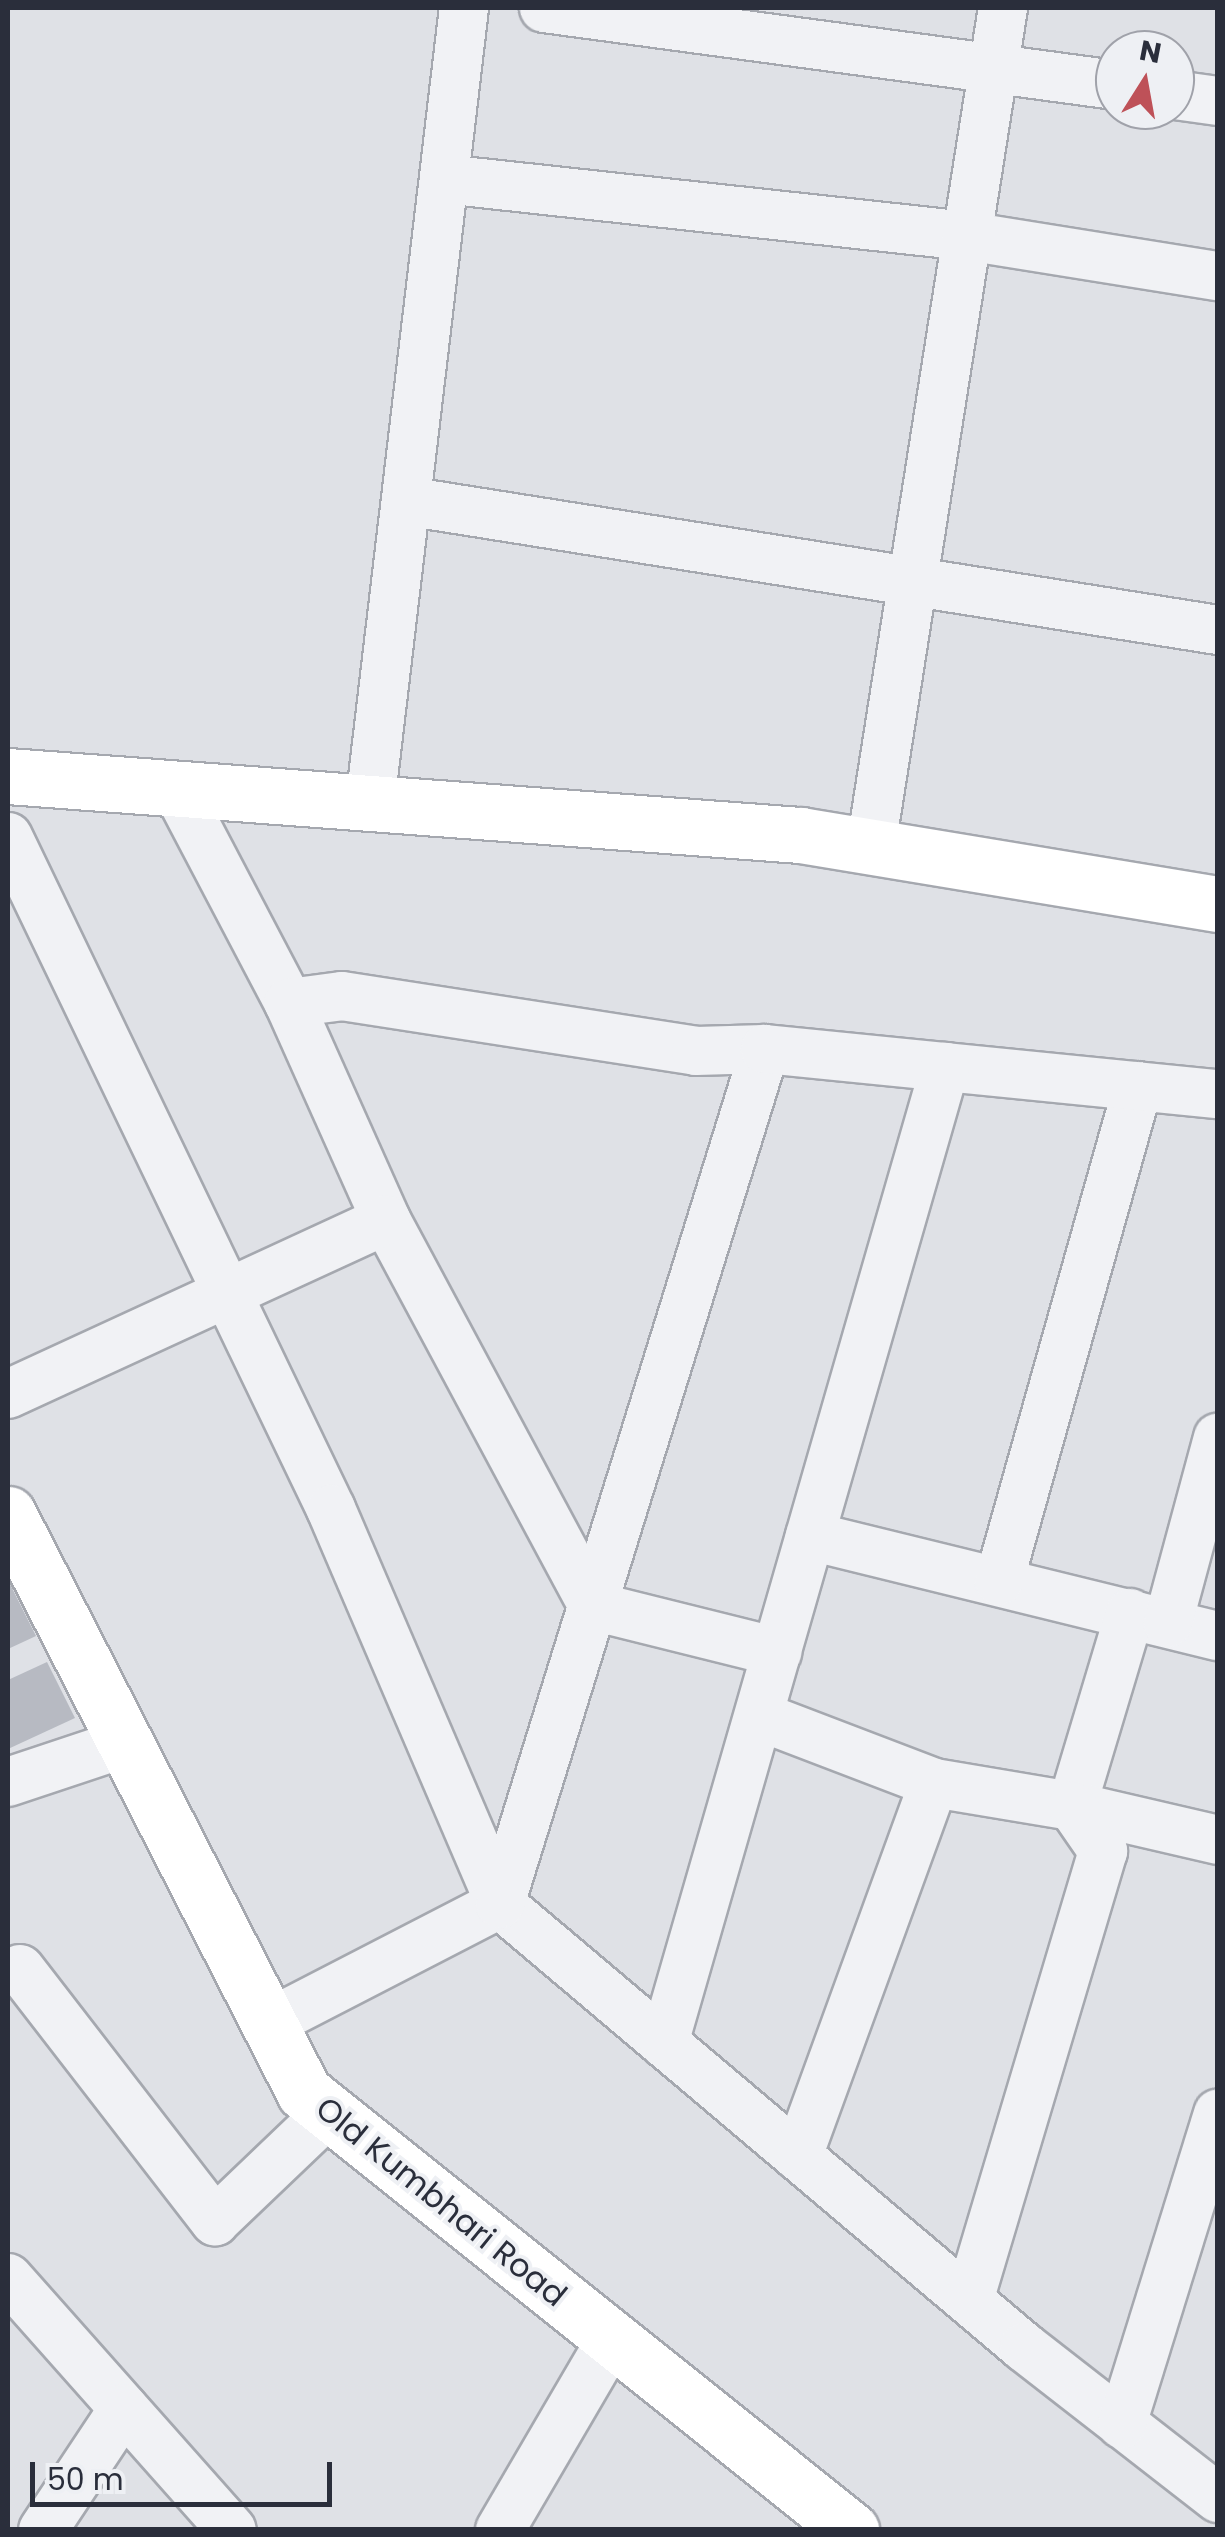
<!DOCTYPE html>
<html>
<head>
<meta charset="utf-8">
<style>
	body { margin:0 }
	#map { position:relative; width:1225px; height:2537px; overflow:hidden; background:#dfe1e6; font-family:Poppins,sans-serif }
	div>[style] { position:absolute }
	.building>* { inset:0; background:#b7bac2 }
	.roads { filter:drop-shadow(2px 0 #a5a8af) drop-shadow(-2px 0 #a5a8af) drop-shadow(0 2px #a5a8af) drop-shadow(0 -2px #a5a8af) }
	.street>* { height:48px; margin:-24px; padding:0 24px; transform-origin:24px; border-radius:24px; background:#f1f2f5 }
	.secondary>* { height:55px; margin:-27.5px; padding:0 27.5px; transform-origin:27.5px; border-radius:27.5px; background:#fff }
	span { translate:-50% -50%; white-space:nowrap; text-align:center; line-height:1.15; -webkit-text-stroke:8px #eef0f4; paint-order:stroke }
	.street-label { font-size:32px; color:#2a2e3b }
	.frame { position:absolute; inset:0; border:10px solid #2a2e3b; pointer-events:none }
	.north { position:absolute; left:1095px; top:30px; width:100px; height:100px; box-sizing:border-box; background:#eef0f4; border:2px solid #a0a2aa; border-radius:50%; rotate:11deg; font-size:28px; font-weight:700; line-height:40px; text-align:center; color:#2a2e3b }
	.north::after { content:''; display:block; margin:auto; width:35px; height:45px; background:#be5158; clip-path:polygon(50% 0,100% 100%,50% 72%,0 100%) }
	.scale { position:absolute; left:30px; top:2462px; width:302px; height:45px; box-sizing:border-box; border:5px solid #2a2e3b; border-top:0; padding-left:12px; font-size:30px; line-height:35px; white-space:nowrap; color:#2a2e3b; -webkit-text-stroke:8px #eef0f4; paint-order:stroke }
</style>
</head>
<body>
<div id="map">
	<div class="building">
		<i style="clip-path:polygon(8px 1580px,36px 1636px,8px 1649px)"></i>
		<i style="clip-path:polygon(47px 1662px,75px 1718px,8px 1749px,8px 1680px)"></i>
	</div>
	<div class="roads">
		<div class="street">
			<i style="left:544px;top:8px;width:576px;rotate:7.68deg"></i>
			<i style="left:1175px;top:95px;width:43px;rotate:7.9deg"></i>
			<i style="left:444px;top:179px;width:526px;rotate:6.22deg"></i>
			<i style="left:967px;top:236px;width:254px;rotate:9.1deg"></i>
			<i style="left:406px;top:501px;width:822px;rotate:9.03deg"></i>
			<i style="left:176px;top:788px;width:243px;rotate:62.3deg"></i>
			<i style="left:289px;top:1003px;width:238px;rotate:65.9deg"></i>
			<i style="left:386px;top:1220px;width:438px;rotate:61.8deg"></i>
			<i style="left:593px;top:1606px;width:190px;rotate:14deg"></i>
			<i style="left:370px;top:803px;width:801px;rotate:-83.26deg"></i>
			<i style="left:8px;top:837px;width:746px;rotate:64.33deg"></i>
			<i style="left:331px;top:1509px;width:430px;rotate:66.8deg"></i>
			<i style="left:500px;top:1904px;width:686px;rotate:40.21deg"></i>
			<i style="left:1024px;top:2347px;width:246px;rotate:37.9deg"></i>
			<i style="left:871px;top:846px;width:848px;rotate:-81.05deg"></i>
			<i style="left:289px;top:1003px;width:53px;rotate:-7.5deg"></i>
			<i style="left:342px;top:996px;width:358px;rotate:8.8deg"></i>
			<i style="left:696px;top:1051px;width:69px;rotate:-1.7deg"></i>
			<i style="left:8px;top:1394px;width:416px;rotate:-24.7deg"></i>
			<i style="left:810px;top:1536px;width:420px;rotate:13.8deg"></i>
			<i style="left:999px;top:1581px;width:514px;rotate:-74.31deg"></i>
			<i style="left:1130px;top:1613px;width:202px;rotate:106.7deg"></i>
			<i style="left:1072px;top:1806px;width:150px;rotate:13.1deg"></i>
			<i style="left:1168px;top:1623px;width:192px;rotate:-74.9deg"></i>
			<i style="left:759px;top:1716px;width:187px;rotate:20.9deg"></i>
			<i style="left:934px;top:1783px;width:140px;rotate:9.5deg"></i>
			<i style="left:1072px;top:1806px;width:55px;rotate:55.4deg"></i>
			<i style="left:1103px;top:1851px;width:469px;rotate:106.6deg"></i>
			<i style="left:8px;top:1782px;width:123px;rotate:-18.4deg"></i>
			<i style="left:20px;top:1969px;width:319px;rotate:52.3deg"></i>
			<i style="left:215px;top:2221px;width:158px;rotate:-43.7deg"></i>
			<i style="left:269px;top:2023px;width:260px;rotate:-27.3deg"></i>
			<i style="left:500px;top:1904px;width:895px;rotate:-72.78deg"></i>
			<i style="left:765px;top:1049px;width:455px;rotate:5.7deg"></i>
			<i style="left:664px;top:2043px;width:1016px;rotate:-73.94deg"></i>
			<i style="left:798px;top:2156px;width:397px;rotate:-70deg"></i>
			<i style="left:8px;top:2278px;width:337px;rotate:48.4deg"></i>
			<i style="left:1122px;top:2424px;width:325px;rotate:-72.8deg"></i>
			<i style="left:43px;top:2530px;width:146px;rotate:-56.4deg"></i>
			<i style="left:500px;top:2530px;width:222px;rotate:-59.7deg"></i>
		</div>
		<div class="secondary">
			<i style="left:8px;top:776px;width:795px;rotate:4.26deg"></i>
			<i style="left:801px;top:835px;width:423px;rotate:9.4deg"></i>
			<i style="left:8px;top:1514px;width:649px;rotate:62.88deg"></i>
			<i style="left:304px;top:2092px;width:701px;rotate:38.69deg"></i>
		</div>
	</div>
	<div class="street-label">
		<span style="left:441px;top:2202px;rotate:39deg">Old Kumbhari Road</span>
	</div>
	<div class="frame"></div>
	<div class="north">N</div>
	<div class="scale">50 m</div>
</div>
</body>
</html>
